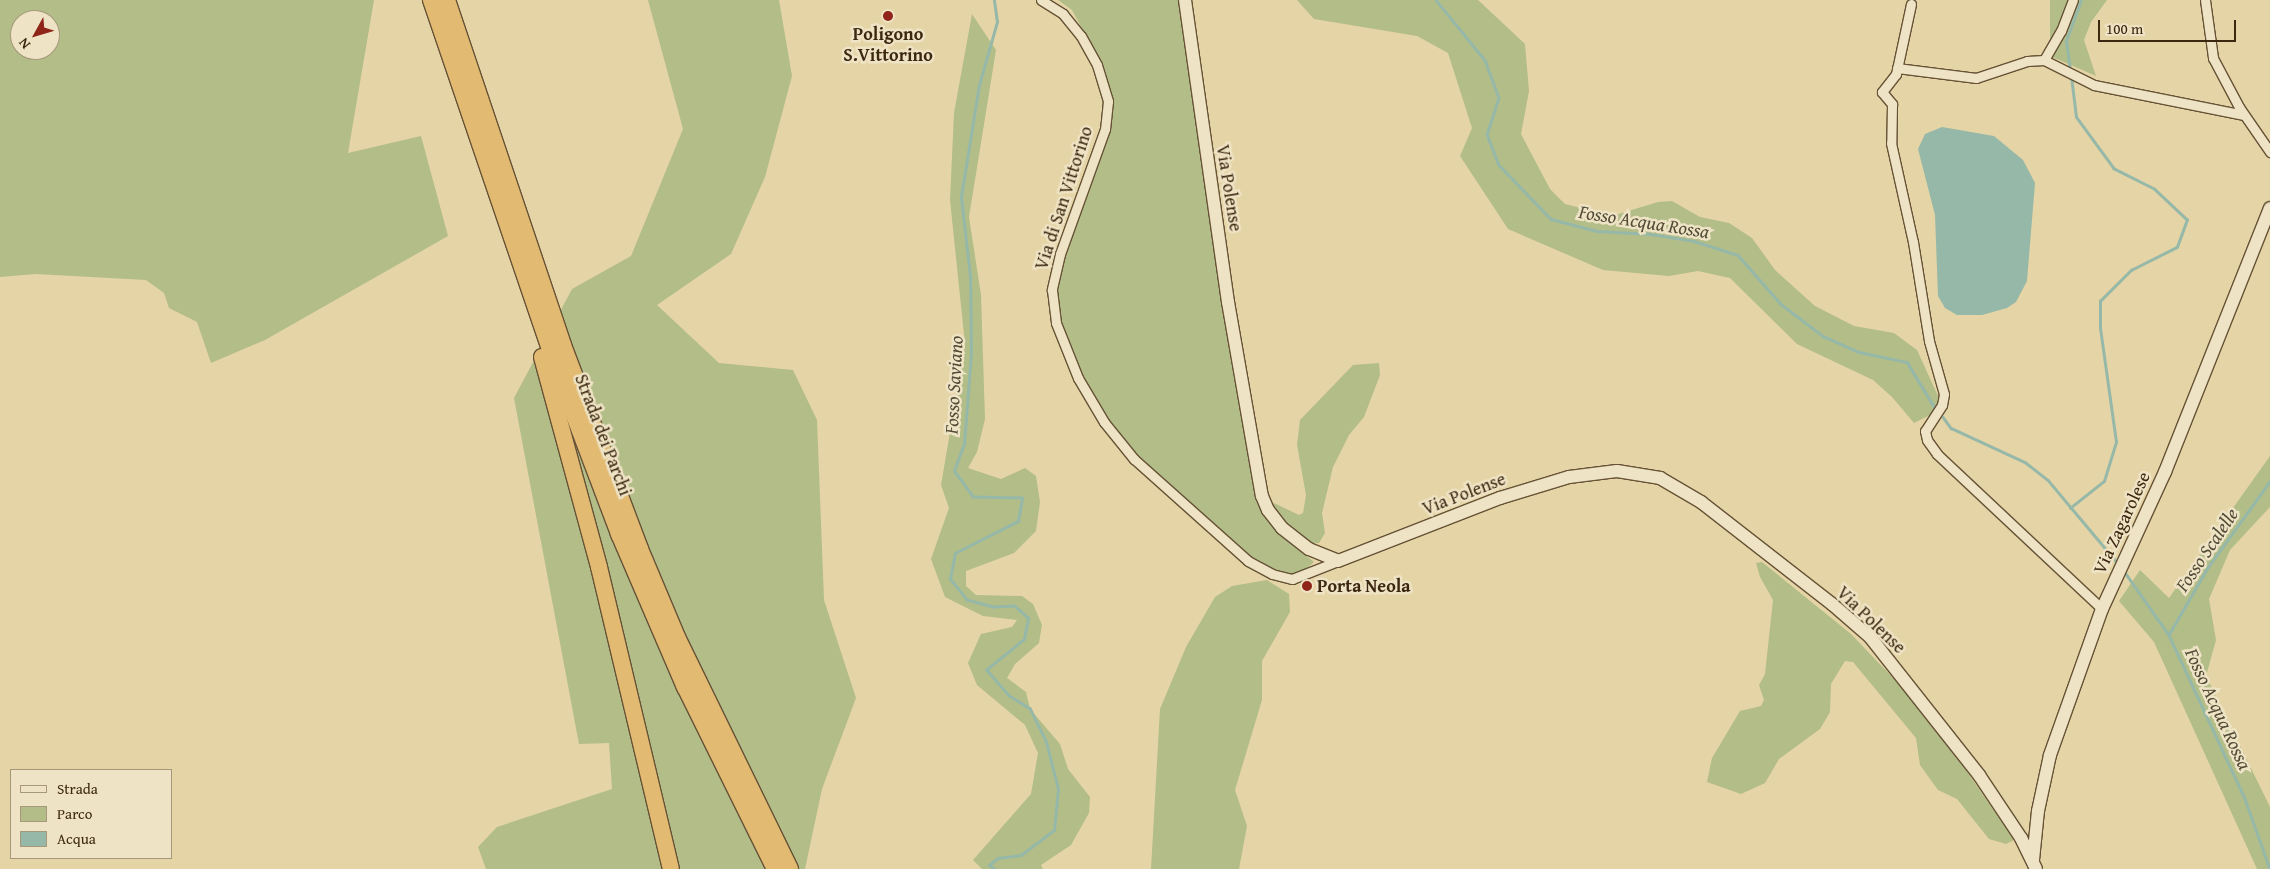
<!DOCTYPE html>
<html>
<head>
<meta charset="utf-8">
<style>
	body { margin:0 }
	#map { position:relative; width:2270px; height:869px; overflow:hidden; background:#e5d4a5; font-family:"Gentium Book Plus",serif }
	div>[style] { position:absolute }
	.green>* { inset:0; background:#b2bd88 }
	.water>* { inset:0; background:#96b8a9 }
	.stream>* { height:2.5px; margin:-1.25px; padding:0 1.25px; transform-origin:1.25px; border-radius:1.25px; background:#96b8a9 }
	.roads { filter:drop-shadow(1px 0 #665236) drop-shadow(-1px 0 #665236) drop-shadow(0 1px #665236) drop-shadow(0 -1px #665236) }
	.street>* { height:9px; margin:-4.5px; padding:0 4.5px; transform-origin:4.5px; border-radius:4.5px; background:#eee3c4 }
	.secondary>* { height:12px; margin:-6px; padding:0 6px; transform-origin:6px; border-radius:6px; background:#eee3c4 }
	.highway>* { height:16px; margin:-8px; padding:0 8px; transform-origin:8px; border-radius:8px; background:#e2ba72 }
	.dots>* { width:14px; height:14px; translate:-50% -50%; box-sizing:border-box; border:2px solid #eee3c4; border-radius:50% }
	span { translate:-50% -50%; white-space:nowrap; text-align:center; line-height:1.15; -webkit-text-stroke:5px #eee3c4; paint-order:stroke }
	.poi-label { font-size:18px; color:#3c2711; font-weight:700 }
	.left { translate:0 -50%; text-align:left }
	.street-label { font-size:18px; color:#3c2711 }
	.water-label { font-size:19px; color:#524b37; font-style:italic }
	.legend { position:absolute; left:10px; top:769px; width:162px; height:90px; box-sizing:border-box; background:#eee3c4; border:1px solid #a7987c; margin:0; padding:6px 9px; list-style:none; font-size:15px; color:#3c2711 }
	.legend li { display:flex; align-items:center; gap:10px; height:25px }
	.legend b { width:25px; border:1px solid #a7987c }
	.north { position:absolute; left:10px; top:10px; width:50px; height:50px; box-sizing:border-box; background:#eee3c4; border:1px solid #a7987c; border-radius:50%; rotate:231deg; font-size:14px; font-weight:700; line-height:20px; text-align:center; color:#3c2711 }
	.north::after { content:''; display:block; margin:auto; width:18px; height:22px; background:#8f2418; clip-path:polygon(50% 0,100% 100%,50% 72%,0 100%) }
	.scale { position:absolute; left:2098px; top:20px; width:138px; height:22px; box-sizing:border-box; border:2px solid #3c2711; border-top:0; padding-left:6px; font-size:15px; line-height:18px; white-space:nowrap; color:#3c2711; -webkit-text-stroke:4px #eee3c4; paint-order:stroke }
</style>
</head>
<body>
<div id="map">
	<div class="green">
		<i style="clip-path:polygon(evenodd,0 0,374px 0,348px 153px,421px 136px,448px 236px,265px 340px,211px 363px,197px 322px,169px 308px,164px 293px,146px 280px,36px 274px,0 277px,0 0,20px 20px,50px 20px,50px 50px,20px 50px,20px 20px)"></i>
		<i style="clip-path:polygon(648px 0,779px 0,792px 76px,765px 177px,731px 254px,657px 305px,719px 363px,793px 370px,817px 420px,824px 600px,856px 698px,822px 789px,805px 869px,486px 869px,478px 847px,497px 827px,612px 789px,609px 743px,579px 744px,514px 398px,572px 289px,631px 256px,683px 129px)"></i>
		<i style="clip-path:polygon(1058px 0,1181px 0,1224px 302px,1256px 501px,1276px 531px,1314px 562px,1301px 573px,1289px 574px,1273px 570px,1250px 558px,1137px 456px,1107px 419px,1081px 376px,1060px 322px,1057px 282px,1109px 130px,1113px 101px,1101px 64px,1072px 10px)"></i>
		<i style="clip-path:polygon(1297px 0,1478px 0,1525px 44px,1529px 91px,1521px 134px,1550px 189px,1565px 204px,1612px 216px,1658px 202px,1672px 201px,1700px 217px,1729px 223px,1752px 238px,1775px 270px,1815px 306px,1854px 326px,1894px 333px,1917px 350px,1938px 396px,1939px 405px,1930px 415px,1914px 423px,1892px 397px,1873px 380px,1797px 344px,1730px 278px,1698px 271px,1669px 276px,1603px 270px,1508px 229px,1460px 156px,1472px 128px,1448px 53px,1417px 36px,1314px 19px)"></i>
		<i style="clip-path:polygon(2050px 0,2107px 0,2091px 22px,2084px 40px,2096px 76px,2050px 56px)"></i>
		<i style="clip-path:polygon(972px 14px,996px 50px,969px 217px,981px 295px,985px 419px,977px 452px,968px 468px,1001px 479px,1025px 468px,1036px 476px,1040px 502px,1036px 531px,1014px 553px,966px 571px,966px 586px,976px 595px,1022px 596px,1033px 604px,1042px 625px,1039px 643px,1015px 664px,1007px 678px,1026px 692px,1030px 709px,1060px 744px,1068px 769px,1090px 797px,1089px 813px,1071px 845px,1041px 865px,1043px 869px,982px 869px,973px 860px,1031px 794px,1038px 753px,1025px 725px,977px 685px,968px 663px,981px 634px,1012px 627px,1017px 620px,983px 616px,945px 597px,931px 559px,949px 508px,941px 485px,965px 344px,950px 200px,954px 113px)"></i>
		<i style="clip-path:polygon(1379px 363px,1380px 375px,1364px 417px,1349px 435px,1333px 467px,1322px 513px,1325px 533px,1319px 543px,1307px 544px,1269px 507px,1274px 503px,1299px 515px,1303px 513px,1306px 495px,1297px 445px,1300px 420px,1353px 365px)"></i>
		<i style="clip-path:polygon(2270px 456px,2270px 507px,2230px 550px,2209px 599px,2216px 640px,2206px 676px,2270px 807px,2270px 869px,2257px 869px,2154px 642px,2119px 601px,2140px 570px,2169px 598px)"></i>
		<i style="clip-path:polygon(1762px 562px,1851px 634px,1896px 681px,1957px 757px,2014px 840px,2006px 844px,1989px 839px,1957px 799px,1938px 790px,1920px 765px,1916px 738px,1853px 662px,1845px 661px,1831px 684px,1830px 712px,1820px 729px,1779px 759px,1765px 783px,1741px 794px,1707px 782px,1712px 758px,1740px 711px,1761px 706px,1764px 700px,1759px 685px,1765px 674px,1773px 600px,1760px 577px,1756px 563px)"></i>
		<i style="clip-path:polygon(1267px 580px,1289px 594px,1290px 612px,1262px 661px,1262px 700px,1235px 790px,1247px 826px,1239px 869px,1151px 869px,1160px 709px,1186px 647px,1215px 597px,1232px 586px)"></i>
	</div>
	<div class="water">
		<i style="clip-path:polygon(1942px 127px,1994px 136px,2023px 160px,2035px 183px,2027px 281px,2016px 302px,2007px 308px,1982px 315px,1957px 315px,1945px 308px,1938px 296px,1935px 215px,1918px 149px,1925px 134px)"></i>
	</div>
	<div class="stream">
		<i style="left:1436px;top:0;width:77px;rotate:50.8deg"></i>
		<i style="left:1485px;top:60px;width:40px;rotate:69.8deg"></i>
		<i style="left:1499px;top:98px;width:38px;rotate:108deg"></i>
		<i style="left:1487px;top:134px;width:33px;rotate:69deg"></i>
		<i style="left:1499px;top:165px;width:75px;rotate:46.1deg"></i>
		<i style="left:1551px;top:219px;width:48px;rotate:14.6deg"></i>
		<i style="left:1597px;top:231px;width:54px;rotate:3.2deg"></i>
		<i style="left:1651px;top:234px;width:44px;rotate:9.2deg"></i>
		<i style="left:1694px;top:241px;width:46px;rotate:17.7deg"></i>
		<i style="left:1738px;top:255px;width:65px;rotate:48.7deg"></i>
		<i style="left:1781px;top:304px;width:53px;rotate:37.3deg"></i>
		<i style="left:1823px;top:336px;width:39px;rotate:24deg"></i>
		<i style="left:1859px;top:352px;width:49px;rotate:11.8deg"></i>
		<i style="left:1907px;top:362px;width:52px;rotate:58.5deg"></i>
		<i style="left:2070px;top:70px;width:29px;rotate:-98deg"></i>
		<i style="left:2066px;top:41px;width:44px;rotate:-69.9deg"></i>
		<i style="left:1943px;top:417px;width:14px;rotate:54deg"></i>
		<i style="left:1951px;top:428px;width:81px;rotate:24.7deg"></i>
		<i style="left:2025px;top:462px;width:29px;rotate:38deg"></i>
		<i style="left:2048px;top:480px;width:106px;rotate:50deg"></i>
		<i style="left:2070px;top:508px;width:43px;rotate:-38.5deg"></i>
		<i style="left:2104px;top:481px;width:41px;rotate:-72.9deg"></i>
		<i style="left:2116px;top:442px;width:115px;rotate:-98deg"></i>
		<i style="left:2100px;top:328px;width:27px;rotate:-90deg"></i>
		<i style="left:2100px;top:301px;width:44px;rotate:-45deg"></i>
		<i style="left:2131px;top:270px;width:51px;rotate:-26.6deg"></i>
		<i style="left:2177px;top:247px;width:29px;rotate:-70deg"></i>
		<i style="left:2187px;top:220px;width:45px;rotate:-136.8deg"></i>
		<i style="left:2154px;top:189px;width:45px;rotate:-153.4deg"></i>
		<i style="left:2114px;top:169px;width:64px;rotate:-126.2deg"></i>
		<i style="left:2076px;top:117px;width:41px;rotate:-97deg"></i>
		<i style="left:2124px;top:571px;width:78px;rotate:54.9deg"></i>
		<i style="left:2169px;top:635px;width:181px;rotate:65.1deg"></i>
		<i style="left:2245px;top:799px;width:74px;rotate:70.3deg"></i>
		<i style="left:2169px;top:634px;width:78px;rotate:-59.8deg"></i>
		<i style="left:2208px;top:567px;width:106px;rotate:-54.2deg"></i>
		<i style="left:994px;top:869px;width:6px;rotate:-141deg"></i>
		<i style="left:989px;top:865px;width:11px;rotate:-38deg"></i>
		<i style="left:998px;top:858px;width:23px;rotate:-7deg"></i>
		<i style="left:1021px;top:855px;width:41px;rotate:-37.1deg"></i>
		<i style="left:1054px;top:830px;width:41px;rotate:-84.4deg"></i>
		<i style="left:1058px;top:789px;width:49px;rotate:-104.3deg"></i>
		<i style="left:1046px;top:742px;width:37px;rotate:-116deg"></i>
		<i style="left:1030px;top:709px;width:26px;rotate:-148deg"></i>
		<i style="left:1008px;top:695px;width:33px;rotate:-131deg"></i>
		<i style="left:986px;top:670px;width:49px;rotate:-39.2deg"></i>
		<i style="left:1024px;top:639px;width:21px;rotate:-79deg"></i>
		<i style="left:1028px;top:618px;width:18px;rotate:-139deg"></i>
		<i style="left:1014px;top:606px;width:21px;rotate:177deg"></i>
		<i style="left:993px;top:607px;width:27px;rotate:-165deg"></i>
		<i style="left:967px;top:600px;width:27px;rotate:-129deg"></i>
		<i style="left:950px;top:579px;width:26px;rotate:-79deg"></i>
		<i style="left:955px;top:553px;width:71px;rotate:-26.9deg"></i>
		<i style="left:1018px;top:521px;width:23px;rotate:-80deg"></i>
		<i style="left:1022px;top:498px;width:49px;rotate:-178.8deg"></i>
		<i style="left:973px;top:497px;width:32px;rotate:-126deg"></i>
		<i style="left:954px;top:471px;width:29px;rotate:-70deg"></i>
		<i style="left:964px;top:444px;width:91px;rotate:-85.6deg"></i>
		<i style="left:971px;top:353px;width:77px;rotate:-90.7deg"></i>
		<i style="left:970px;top:276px;width:80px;rotate:-96.5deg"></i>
		<i style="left:961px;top:197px;width:113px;rotate:-80.9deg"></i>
		<i style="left:979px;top:85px;width:66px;rotate:-74.1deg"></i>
		<i style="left:997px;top:22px;width:22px;rotate:-98deg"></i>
	</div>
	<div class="roads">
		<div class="street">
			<i style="left:1041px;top:0;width:26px;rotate:32deg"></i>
			<i style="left:1063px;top:14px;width:28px;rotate:51deg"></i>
			<i style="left:1081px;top:36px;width:33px;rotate:61deg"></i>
			<i style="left:1097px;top:65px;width:38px;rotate:73deg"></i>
			<i style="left:1108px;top:101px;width:28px;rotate:96deg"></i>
			<i style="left:1105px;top:129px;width:133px;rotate:109.8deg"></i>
			<i style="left:1060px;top:254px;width:37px;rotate:103deg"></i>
			<i style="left:1052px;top:290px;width:33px;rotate:83deg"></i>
			<i style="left:1056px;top:323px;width:59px;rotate:68.2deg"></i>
			<i style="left:1078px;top:378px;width:51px;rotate:59.4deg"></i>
			<i style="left:1104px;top:422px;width:48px;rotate:51deg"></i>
			<i style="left:1134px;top:459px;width:153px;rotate:41.8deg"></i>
			<i style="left:1248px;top:561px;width:27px;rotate:28deg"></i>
			<i style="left:1272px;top:574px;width:21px;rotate:14deg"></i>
			<i style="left:1292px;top:579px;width:49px;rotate:-21.4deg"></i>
			<i style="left:2205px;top:0;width:59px;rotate:82.1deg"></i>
			<i style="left:2213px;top:58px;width:55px;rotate:62deg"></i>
			<i style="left:2239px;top:107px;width:55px;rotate:55.4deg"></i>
			<i style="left:1911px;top:4px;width:72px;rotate:102.1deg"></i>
			<i style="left:1896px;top:74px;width:23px;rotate:128deg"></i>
			<i style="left:1882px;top:92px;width:16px;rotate:50deg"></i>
			<i style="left:1892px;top:104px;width:39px;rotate:91deg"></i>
			<i style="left:1891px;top:143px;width:101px;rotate:77.5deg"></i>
			<i style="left:1913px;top:242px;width:100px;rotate:80.8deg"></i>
			<i style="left:1929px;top:341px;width:55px;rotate:74.2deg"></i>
			<i style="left:1944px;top:394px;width:11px;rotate:100deg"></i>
			<i style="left:1942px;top:405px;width:31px;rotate:123deg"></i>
			<i style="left:1925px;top:431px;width:9px;rotate:77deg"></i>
			<i style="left:1927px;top:440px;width:17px;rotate:54deg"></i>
			<i style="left:1937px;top:454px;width:226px;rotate:43.2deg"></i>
			<i style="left:2044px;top:60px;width:34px;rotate:-60deg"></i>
			<i style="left:2061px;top:31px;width:33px;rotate:-69deg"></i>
			<i style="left:1897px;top:68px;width:80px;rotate:7.2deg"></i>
			<i style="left:1976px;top:78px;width:54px;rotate:-18.4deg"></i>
			<i style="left:2027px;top:61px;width:17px;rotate:-3deg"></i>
			<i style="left:2044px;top:60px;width:56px;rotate:26.6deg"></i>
			<i style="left:2094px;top:85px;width:153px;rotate:11.3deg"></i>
		</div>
		<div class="secondary">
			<i style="left:1185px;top:0;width:305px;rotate:81.9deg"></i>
			<i style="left:1228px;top:302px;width:197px;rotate:80.1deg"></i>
			<i style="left:1262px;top:496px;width:15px;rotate:67deg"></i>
			<i style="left:1268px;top:510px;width:23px;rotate:52deg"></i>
			<i style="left:1282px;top:528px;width:34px;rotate:38deg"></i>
			<i style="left:1309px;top:549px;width:31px;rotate:22deg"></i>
			<i style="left:1338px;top:561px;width:174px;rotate:-21.3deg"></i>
			<i style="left:1500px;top:498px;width:72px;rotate:-16.9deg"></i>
			<i style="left:1569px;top:477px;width:48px;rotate:-7.1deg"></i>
			<i style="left:1617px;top:471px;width:44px;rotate:9.2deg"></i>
			<i style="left:1660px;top:478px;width:48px;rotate:30.3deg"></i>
			<i style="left:1701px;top:502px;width:166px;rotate:37.9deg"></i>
			<i style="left:1832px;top:604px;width:50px;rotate:41deg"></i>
			<i style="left:1870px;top:637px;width:176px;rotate:51.7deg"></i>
			<i style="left:1979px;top:775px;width:76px;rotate:56.3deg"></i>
			<i style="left:2021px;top:838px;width:34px;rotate:64deg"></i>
			<i style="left:2033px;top:860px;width:49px;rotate:-84.2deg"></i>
			<i style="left:2038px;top:811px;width:57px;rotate:-77.9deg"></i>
			<i style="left:2050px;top:755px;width:155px;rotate:-70.4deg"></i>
			<i style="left:2102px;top:609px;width:151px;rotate:-65.3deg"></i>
			<i style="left:2165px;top:472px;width:284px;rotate:-68.3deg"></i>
		</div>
		<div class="highway">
			<i style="left:431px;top:0;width:403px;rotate:71.2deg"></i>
			<i style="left:561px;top:381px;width:164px;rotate:69.2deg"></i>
			<i style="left:619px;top:534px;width:167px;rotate:66.7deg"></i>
			<i style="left:685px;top:687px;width:203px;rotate:63.7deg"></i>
			<i style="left:447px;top:0;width:364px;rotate:71.4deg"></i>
			<i style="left:563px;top:345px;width:218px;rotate:69.3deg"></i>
			<i style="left:640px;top:549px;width:95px;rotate:67.2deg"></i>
			<i style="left:677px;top:637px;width:258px;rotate:64deg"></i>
			<i style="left:542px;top:357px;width:218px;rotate:74.8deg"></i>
			<i style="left:599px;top:567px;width:310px;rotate:76.6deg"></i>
		</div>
	</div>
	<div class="dots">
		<i style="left:888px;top:16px;background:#8f2418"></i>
		<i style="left:1307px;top:586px;background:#8f2418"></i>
	</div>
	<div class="poi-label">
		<span style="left:888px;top:45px">Poligono<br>S.Vittorino</span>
		<span class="left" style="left:1317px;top:586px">Porta Neola</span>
	</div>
	<div class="street-label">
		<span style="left:1229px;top:188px;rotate:81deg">Via Polense</span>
		<span style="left:1064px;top:198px;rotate:-72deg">Via di San Vittorino</span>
		<span style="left:603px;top:435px;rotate:69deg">Strada dei Parchi</span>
		<span style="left:1464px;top:494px;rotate:-21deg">Via Polense</span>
		<span style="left:2122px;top:523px;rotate:-65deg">Via Zagarolese</span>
		<span style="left:1871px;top:620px;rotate:44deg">Via Polense</span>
	</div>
	<div class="water-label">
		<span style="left:1644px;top:222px;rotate:9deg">Fosso Acqua Rossa</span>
		<span style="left:954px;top:385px;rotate:-87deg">Fosso Saviano</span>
		<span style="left:2207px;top:550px;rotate:-56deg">Fosso Scalelle</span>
		<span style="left:2218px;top:709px;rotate:65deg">Fosso Acqua Rossa</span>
	</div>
	<ul class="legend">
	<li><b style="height:6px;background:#eee3c4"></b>Strada</li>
	<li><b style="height:14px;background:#b2bd88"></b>Parco</li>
	<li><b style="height:14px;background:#96b8a9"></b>Acqua</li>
	</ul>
	<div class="north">N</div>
	<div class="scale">100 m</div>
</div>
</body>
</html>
